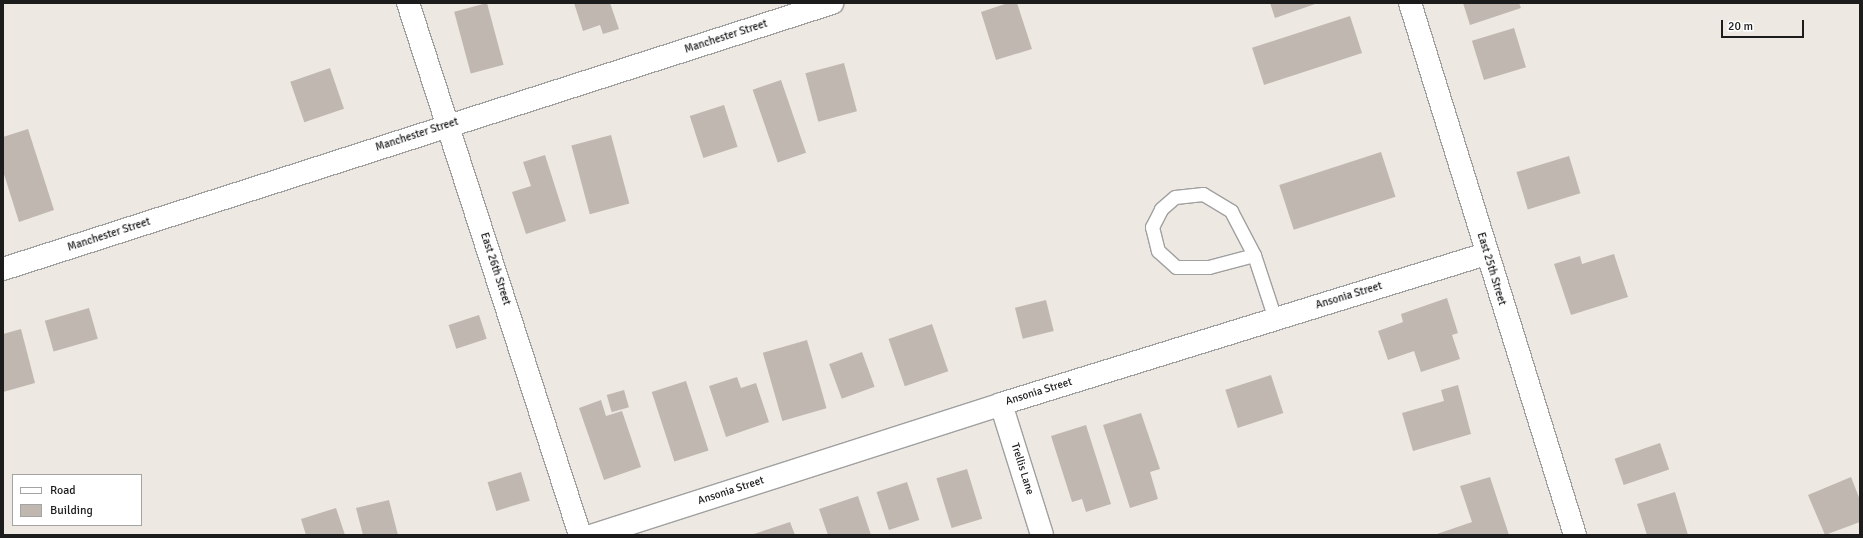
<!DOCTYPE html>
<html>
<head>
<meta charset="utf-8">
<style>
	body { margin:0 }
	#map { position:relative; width:1863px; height:538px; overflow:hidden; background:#ede8e1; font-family:Signika,sans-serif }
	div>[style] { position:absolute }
	.building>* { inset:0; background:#c1b7b1; transform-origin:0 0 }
	.roads { filter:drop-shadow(1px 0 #a0a0a0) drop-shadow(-1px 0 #a0a0a0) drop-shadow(0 1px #a0a0a0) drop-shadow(0 -1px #a0a0a0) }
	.lane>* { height:13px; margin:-6.5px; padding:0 6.5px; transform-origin:6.5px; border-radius:6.5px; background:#fff }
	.street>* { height:22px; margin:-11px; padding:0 11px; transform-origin:11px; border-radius:11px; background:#fff }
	span { translate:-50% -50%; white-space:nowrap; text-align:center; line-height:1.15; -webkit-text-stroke:3px #fff; paint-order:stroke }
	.street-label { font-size:11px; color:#1c1c1c }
	.frame { position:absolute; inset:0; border:4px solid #1c1c1c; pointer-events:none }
	.legend { position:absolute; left:12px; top:474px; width:130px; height:52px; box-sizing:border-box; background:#fff; border:1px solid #a4a4a4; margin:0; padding:5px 7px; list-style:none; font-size:12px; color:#1c1c1c }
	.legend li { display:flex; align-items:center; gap:8px; height:20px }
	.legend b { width:20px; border:1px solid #a4a4a4 }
	.scale { position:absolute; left:1721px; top:20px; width:83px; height:18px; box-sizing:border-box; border:2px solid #1c1c1c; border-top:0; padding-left:5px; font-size:12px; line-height:14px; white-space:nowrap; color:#1c1c1c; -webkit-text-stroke:3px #fff; paint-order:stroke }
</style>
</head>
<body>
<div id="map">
	<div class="building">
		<i style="left:487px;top:3px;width:64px;height:34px;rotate:75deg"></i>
		<i style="clip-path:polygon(574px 3px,610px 3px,619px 29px,603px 34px,600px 25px,583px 31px)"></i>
		<i style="clip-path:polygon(1008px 3px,1017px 3px,1032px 49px,996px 60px,981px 12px)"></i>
		<i style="clip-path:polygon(1270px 3px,1318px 3px,1275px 18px)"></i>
		<i style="clip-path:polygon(1463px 3px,1519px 3px,1521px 8px,1470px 25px)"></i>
		<i style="left:1350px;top:16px;width:39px;height:103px;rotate:72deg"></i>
		<i style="left:1514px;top:28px;width:41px;height:44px;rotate:73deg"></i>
		<i style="left:844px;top:63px;width:50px;height:40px;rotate:75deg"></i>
		<i style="left:330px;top:68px;width:43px;height:42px;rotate:71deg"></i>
		<i style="left:781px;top:80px;width:77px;height:30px;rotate:71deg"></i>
		<i style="left:724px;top:105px;width:44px;height:36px;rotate:72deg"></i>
		<i style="clip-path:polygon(28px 129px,54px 210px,19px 222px,3px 171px,3px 137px)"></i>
		<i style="left:611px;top:135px;width:71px;height:41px;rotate:75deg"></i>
		<i style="left:1381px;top:152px;width:47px;height:107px;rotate:72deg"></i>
		<i style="clip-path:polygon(545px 155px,566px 221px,526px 234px,512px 192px,531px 186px,523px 162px)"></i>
		<i style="left:1569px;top:156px;width:39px;height:55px;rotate:73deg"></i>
		<i style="clip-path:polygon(1614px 254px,1628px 297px,1571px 315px,1554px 264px,1580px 256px,1582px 264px)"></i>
		<i style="clip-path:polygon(1447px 298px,1458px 333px,1452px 335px,1460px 359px,1421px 372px,1414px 351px,1388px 360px,1378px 331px,1403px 322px,1401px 314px)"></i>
		<i style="left:1046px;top:300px;width:32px;height:32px;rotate:76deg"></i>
		<i style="left:89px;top:308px;width:32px;height:46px;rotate:74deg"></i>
		<i style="left:479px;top:315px;width:25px;height:32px;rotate:72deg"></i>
		<i style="left:932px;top:324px;width:50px;height:46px;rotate:71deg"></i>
		<i style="clip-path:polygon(21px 329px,35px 383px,3px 392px,3px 334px)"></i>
		<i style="left:807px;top:340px;width:71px;height:46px;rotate:74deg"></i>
		<i style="left:862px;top:352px;width:37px;height:35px;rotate:70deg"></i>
		<i style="left:1271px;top:375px;width:40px;height:48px;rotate:72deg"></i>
		<i style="clip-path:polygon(737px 377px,741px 388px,756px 383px,769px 422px,726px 437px,709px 386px)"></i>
		<i style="left:686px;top:381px;width:73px;height:36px;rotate:72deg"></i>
		<i style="clip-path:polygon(1458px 385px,1471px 434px,1413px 451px,1402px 413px,1444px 401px,1441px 390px)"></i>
		<i style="left:624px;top:390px;width:18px;height:18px;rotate:74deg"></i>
		<i style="clip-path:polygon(601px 400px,606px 416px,622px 411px,641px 467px,604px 480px,579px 408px)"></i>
		<i style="clip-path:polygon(1141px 413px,1160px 469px,1150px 472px,1158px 499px,1130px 508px,1103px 425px)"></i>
		<i style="clip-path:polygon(1086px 425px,1111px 504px,1086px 512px,1082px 499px,1072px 502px,1051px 436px)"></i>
		<i style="left:1660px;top:443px;width:28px;height:48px;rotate:71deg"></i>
		<i style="left:967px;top:469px;width:52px;height:32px;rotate:73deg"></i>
		<i style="left:521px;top:472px;width:30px;height:35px;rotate:73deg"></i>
		<i style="clip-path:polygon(1490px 477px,1509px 535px,1434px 535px,1472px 522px,1460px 486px)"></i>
		<i style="clip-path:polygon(1851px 477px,1860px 500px,1860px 522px,1825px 535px,1808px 495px)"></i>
		<i style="left:907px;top:482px;width:40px;height:32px;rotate:72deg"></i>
		<i style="clip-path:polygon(1675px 492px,1688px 535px,1647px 535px,1637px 504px)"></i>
		<i style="clip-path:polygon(858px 496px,871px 535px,828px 535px,819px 509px)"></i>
		<i style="clip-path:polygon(389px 500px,398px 535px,363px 535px,356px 508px)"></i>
		<i style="clip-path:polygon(336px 508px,345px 535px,306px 535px,301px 519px)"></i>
		<i style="clip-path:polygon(790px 522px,795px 535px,751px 535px)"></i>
	</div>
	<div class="roads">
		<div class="lane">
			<i style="left:1254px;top:255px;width:47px;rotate:165.1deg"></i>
			<i style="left:1209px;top:267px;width:33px;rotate:180deg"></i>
			<i style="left:1176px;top:267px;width:24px;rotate:-138deg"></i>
			<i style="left:1158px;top:251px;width:25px;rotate:-104deg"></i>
			<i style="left:1152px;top:227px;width:20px;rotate:-63deg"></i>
			<i style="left:1161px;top:209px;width:18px;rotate:-41deg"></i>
			<i style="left:1175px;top:197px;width:28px;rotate:-6deg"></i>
			<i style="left:1203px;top:194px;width:33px;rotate:31deg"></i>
			<i style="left:1231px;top:211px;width:50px;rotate:62.4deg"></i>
			<i style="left:1254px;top:255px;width:67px;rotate:71.8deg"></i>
		</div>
		<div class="street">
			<i style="left:408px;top:3px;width:559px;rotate:72.08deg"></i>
			<i style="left:1410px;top:3px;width:557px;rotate:72.77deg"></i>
			<i style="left:3px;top:269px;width:871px;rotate:-17.79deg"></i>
			<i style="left:1001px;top:404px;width:137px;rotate:72.6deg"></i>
			<i style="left:594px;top:535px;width:428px;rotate:-17.8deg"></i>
			<i style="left:1001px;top:404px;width:508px;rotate:-17.19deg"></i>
		</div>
	</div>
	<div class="street-label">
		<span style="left:726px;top:37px;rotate:-18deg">Manchester Street</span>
		<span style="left:417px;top:135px;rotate:-18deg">Manchester Street</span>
		<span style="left:109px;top:235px;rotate:-18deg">Manchester Street</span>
		<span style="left:495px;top:269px;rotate:72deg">East 26th Street</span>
		<span style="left:1491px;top:269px;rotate:73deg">East 25th Street</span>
		<span style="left:1349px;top:296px;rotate:-17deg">Ansonia Street</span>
		<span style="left:1039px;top:392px;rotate:-17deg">Ansonia Street</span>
		<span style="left:1022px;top:469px;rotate:73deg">Trellis Lane</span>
		<span style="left:731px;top:491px;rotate:-18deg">Ansonia Street</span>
	</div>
	<div class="frame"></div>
	<ul class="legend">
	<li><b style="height:5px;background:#fff"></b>Road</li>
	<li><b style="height:11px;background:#c1b7b1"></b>Building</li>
	</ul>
	<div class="scale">20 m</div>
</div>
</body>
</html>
